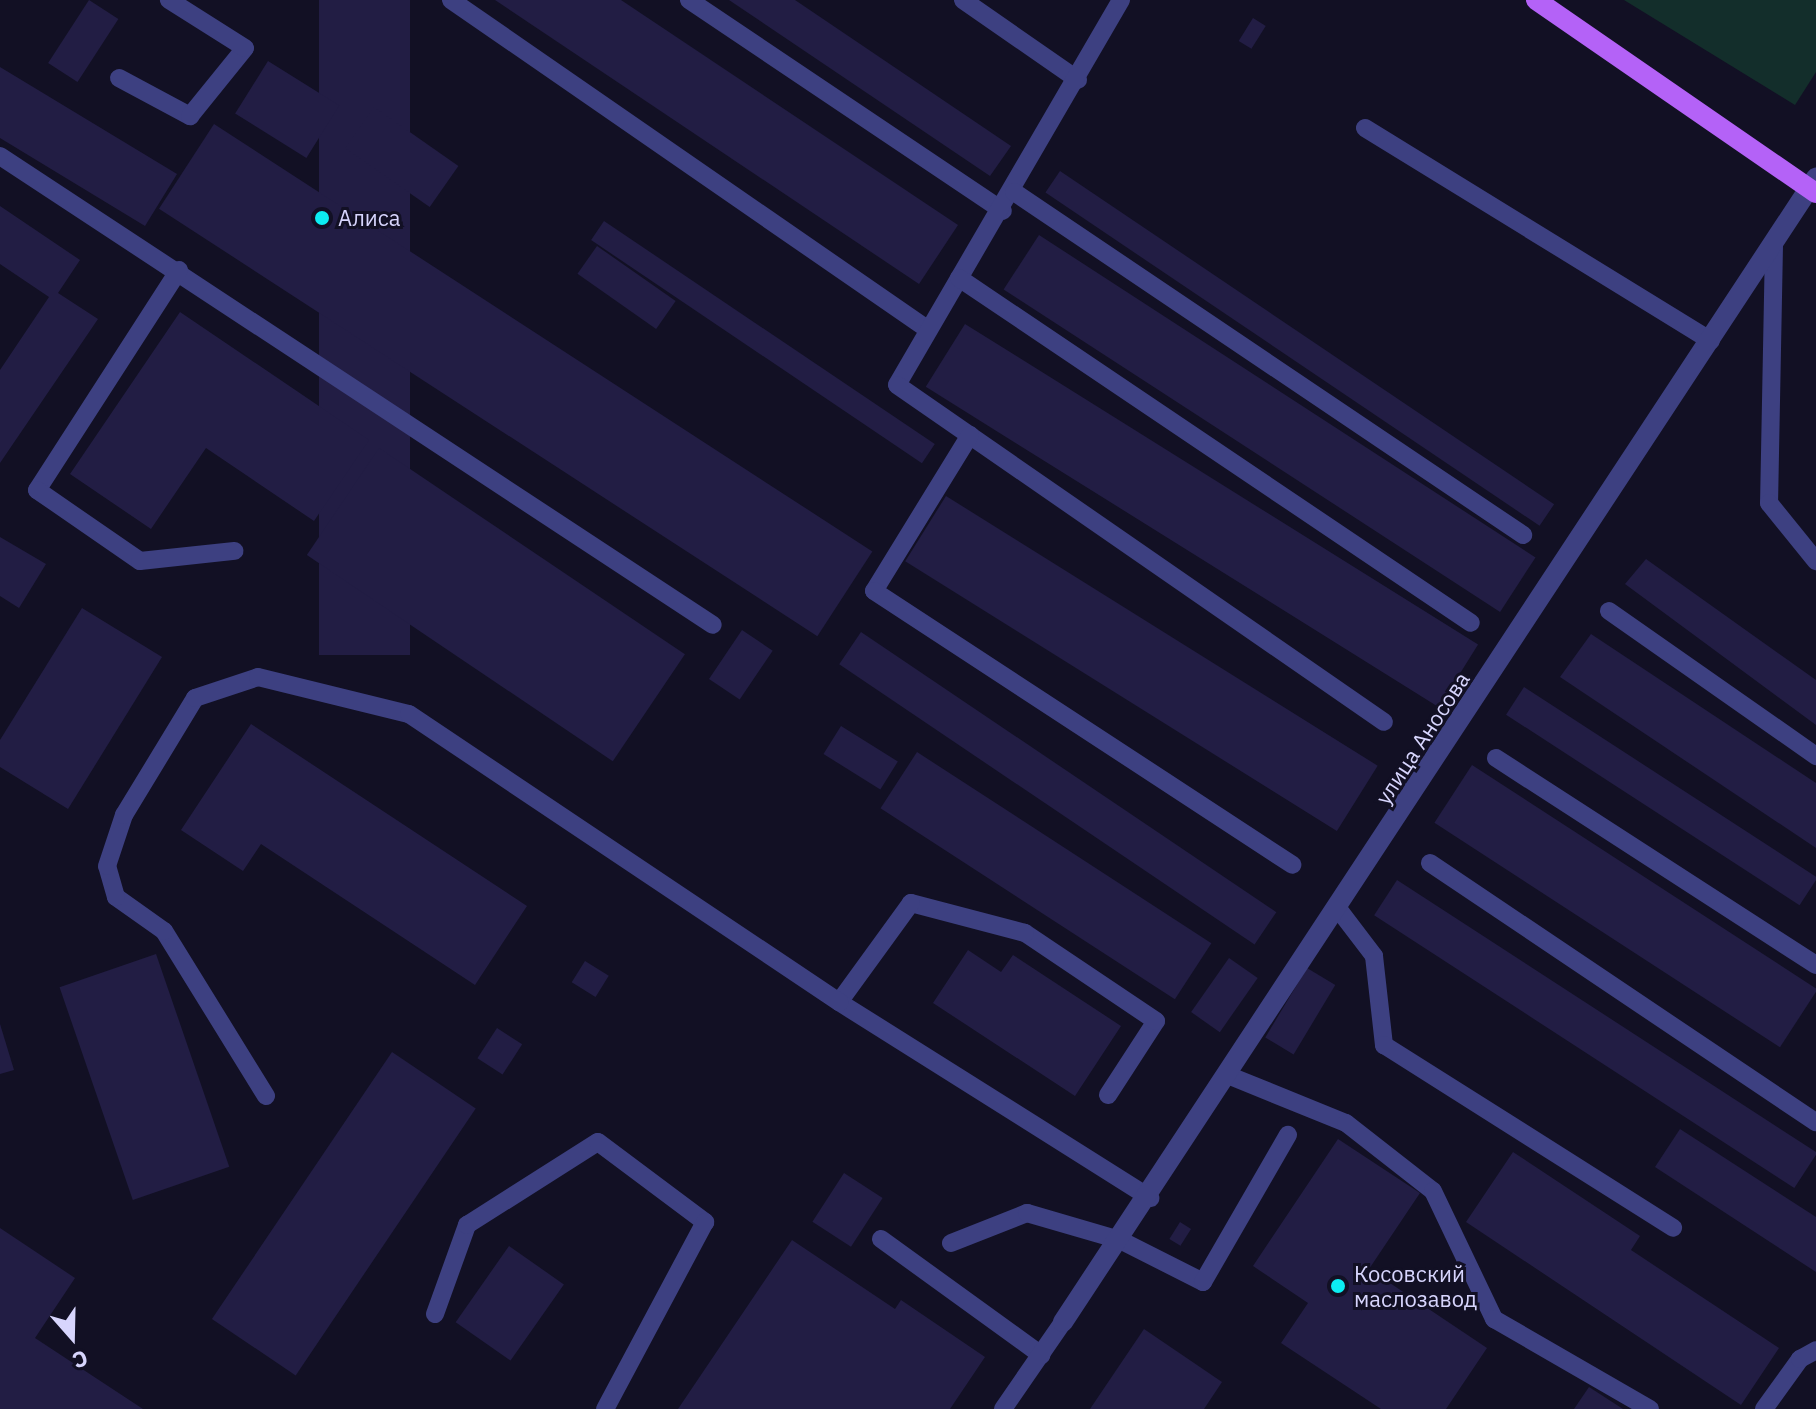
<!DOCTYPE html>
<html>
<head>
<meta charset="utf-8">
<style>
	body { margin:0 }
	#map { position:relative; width:1816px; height:1409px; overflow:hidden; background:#121024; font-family:"IBM Plex Sans",sans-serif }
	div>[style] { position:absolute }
	.green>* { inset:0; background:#132e2b }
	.building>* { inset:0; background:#221d44; transform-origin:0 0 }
	.service>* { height:18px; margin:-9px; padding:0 9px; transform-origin:9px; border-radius:9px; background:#3d4081 }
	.minor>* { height:20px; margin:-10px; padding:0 10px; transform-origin:10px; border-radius:10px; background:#3d4081 }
	.primary>* { height:20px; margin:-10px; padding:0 10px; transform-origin:10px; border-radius:10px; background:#b462f7 }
	.dots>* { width:22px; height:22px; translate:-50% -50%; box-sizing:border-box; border:4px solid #121024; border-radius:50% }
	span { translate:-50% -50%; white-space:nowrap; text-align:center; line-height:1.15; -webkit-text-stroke:6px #121024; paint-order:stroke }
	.poi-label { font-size:22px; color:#d7d5fd }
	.left { translate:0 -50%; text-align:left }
	.street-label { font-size:22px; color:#d7d5fd }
	.north { position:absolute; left:32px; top:1297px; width:80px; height:80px; -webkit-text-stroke:6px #121024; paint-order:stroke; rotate:160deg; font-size:22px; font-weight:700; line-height:32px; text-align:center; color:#d7d5fd }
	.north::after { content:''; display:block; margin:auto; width:28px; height:36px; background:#d7d5fd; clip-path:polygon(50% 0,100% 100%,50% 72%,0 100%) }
</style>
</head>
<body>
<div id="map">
	<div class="green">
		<i style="clip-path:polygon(1624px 0,1816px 0,1816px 72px,1795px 105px)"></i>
	</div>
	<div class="building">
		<i style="left:89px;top:0;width:35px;height:75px;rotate:33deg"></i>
		<i style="left:319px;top:0;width:91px;height:655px"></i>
		<i style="clip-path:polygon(495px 0,621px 0,958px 225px,919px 284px)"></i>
		<i style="clip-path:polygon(729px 0,795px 0,1011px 146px,990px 176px)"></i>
		<i style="left:1253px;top:18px;width:15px;height:27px;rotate:32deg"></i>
		<i style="left:268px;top:61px;width:84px;height:62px;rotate:32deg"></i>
		<i style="clip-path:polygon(0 67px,177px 174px,145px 226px,0 138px)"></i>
		<i style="left:374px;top:107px;width:103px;height:50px;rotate:35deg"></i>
		<i style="left:214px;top:124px;width:785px;height:101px;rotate:33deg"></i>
		<i style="left:1060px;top:171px;width:596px;height:26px;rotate:34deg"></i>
		<i style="clip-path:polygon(0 206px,80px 260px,58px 293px,98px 319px,0 463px,0 370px,49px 297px,0 264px)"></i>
		<i style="left:604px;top:221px;width:399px;height:23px;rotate:34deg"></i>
		<i style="left:1039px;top:235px;width:592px;height:65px;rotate:33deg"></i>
		<i style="left:597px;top:246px;width:96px;height:34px;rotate:35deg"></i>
		<i style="clip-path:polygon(180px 312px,369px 440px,314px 521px,206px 448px,151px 529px,70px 474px)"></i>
		<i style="left:965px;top:324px;width:605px;height:74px;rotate:32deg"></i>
		<i style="left:379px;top:448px;width:369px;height:129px;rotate:34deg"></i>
		<i style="left:946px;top:496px;width:509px;height:77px;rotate:32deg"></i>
		<i style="clip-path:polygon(0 537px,46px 564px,19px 608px,0 596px)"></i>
		<i style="clip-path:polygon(1646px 559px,1816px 680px,1816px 725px,1625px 584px)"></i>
		<i style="clip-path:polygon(82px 608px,162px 657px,68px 809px,0 767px,0 740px)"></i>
		<i style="left:742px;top:630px;width:37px;height:59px;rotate:34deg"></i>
		<i style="left:861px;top:632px;width:501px;height:39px;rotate:34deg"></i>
		<i style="clip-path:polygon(1591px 634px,1816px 783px,1816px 848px,1560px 677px)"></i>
		<i style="left:1524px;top:687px;width:350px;height:33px;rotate:33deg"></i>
		<i style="clip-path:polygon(251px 724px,527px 906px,475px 985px,261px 844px,243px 871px,181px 830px)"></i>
		<i style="left:841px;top:726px;width:67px;height:33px;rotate:32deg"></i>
		<i style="left:917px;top:752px;width:351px;height:67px;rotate:33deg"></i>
		<i style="left:1472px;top:765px;width:412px;height:69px;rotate:33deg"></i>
		<i style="left:1397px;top:880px;width:501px;height:42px;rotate:33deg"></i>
		<i style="clip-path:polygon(968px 950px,1001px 972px,1013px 955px,1121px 1026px,1075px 1096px,933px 1003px)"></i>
		<i style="left:156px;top:954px;width:225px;height:102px;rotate:71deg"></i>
		<i style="left:1229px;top:958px;width:35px;height:66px;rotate:35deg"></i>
		<i style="left:585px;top:961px;width:28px;height:25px;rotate:32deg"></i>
		<i style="left:1307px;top:968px;width:33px;height:81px;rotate:31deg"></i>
		<i style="clip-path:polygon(0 1024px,14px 1070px,0 1074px)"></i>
		<i style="left:497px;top:1028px;width:30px;height:36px;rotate:33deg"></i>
		<i style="left:392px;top:1052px;width:101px;height:322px;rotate:34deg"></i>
		<i style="clip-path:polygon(1680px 1129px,1816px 1217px,1816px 1272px,1655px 1167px)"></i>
		<i style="clip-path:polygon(1338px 1139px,1420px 1193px,1369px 1269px,1487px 1348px,1446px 1409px,1381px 1409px,1281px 1343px,1308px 1303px,1253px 1266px)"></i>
		<i style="clip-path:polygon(1513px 1152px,1640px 1236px,1631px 1250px,1779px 1348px,1741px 1405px,1466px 1222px)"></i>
		<i style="left:844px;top:1173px;width:46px;height:58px;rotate:33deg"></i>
		<i style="left:1180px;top:1222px;width:13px;height:20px;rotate:32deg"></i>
		<i style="clip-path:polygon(0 1228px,75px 1278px,35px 1338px,143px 1409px,0 1409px)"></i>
		<i style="clip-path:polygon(792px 1240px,895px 1309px,901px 1300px,985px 1357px,950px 1409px,678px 1409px)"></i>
		<i style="left:509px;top:1246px;width:67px;height:93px;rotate:35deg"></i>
		<i style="clip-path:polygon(1144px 1329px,1222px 1382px,1204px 1409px,1090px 1409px)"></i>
		<i style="clip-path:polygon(1589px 1387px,1623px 1409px,1574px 1409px)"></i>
	</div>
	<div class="service">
		<i style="left:451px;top:0;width:579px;rotate:34.65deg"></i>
		<i style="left:689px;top:0;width:378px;rotate:33.9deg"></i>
		<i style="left:963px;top:0;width:140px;rotate:34.8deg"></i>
		<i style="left:1121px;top:0;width:445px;rotate:120.2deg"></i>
		<i style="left:897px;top:385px;width:592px;rotate:34.68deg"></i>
		<i style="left:119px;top:78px;width:81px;rotate:28.2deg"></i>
		<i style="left:190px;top:116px;width:87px;rotate:-51deg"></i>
		<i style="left:245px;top:48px;width:90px;rotate:-147.7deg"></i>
		<i style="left:1365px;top:128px;width:406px;rotate:31.6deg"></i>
		<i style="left:0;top:156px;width:853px;rotate:33.34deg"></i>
		<i style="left:1014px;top:192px;width:614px;rotate:33.97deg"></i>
		<i style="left:1774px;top:245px;width:258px;rotate:91.1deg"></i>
		<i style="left:1769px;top:503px;width:75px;rotate:51deg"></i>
		<i style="left:179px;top:270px;width:262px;rotate:122.8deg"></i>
		<i style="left:37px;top:490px;width:125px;rotate:34.6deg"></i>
		<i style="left:140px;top:561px;width:95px;rotate:-6.1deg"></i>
		<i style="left:959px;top:278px;width:617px;rotate:33.97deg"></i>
		<i style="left:970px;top:435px;width:183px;rotate:121.6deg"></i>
		<i style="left:874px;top:591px;width:500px;rotate:33.2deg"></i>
		<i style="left:1609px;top:611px;width:253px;rotate:35deg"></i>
		<i style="left:1496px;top:758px;width:381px;rotate:32.9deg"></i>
		<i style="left:1430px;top:863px;width:465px;rotate:33.9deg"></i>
		<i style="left:1339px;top:910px;width:58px;rotate:52.7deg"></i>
		<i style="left:1374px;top:956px;width:90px;rotate:83.6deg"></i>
		<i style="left:1384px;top:1045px;width:342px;rotate:32.3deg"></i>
		<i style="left:1230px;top:1076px;width:125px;rotate:22.1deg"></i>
		<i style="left:1346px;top:1123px;width:110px;rotate:38deg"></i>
		<i style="left:1433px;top:1191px;width:142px;rotate:64.5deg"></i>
		<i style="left:1494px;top:1319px;width:180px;rotate:30deg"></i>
		<i style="left:1108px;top:1095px;width:88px;rotate:-57deg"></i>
		<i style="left:1156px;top:1021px;width:158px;rotate:-146.1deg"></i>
		<i style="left:1025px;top:933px;width:118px;rotate:-165.3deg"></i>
		<i style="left:911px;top:903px;width:122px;rotate:126deg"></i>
		<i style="left:839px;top:1002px;width:368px;rotate:32.2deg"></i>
		<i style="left:266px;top:1096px;width:194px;rotate:-121.7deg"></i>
		<i style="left:164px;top:931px;width:59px;rotate:-144.7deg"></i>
		<i style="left:116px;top:897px;width:32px;rotate:-106deg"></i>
		<i style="left:107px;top:866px;width:54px;rotate:-71.6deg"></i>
		<i style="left:124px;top:815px;width:137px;rotate:-58.7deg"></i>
		<i style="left:195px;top:698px;width:66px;rotate:-18.4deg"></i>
		<i style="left:258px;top:677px;width:155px;rotate:13.8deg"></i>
		<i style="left:409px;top:714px;width:518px;rotate:33.81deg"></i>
		<i style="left:881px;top:1239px;width:198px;rotate:35.9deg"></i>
		<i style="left:951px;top:1243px;width:82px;rotate:-21.5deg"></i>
		<i style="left:1027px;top:1213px;width:97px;rotate:16.2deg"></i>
		<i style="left:1120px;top:1240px;width:93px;rotate:26.8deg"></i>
		<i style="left:1203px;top:1282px;width:170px;rotate:-60deg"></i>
		<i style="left:435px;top:1314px;width:95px;rotate:-70.2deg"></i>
		<i style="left:467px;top:1225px;width:155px;rotate:-32.4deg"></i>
		<i style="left:598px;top:1142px;width:134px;rotate:36.8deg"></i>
		<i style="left:705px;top:1222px;width:212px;rotate:118.1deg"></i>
		<i style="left:1003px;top:1409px;width:106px;rotate:-55.4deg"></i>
		<i style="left:1764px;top:1409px;width:62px;rotate:-54.2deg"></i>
		<i style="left:1800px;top:1359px;width:18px;rotate:-29deg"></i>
	</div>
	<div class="minor">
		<i style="left:1063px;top:1322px;width:1370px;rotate:-56.65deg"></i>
	</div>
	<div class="primary">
		<i style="left:1536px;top:0;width:340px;rotate:34.6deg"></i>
	</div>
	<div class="dots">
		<i style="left:322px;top:218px;background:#0cedf2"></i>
		<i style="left:1338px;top:1286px;background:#0cedf2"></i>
	</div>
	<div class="poi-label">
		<span class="left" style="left:338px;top:218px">Алиса</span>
		<span class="left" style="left:1354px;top:1286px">Косовский<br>маслозавод</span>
	</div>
	<div class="street-label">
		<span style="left:1422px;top:738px;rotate:-57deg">улица Аносова</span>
	</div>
	<div class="north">С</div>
</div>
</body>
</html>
